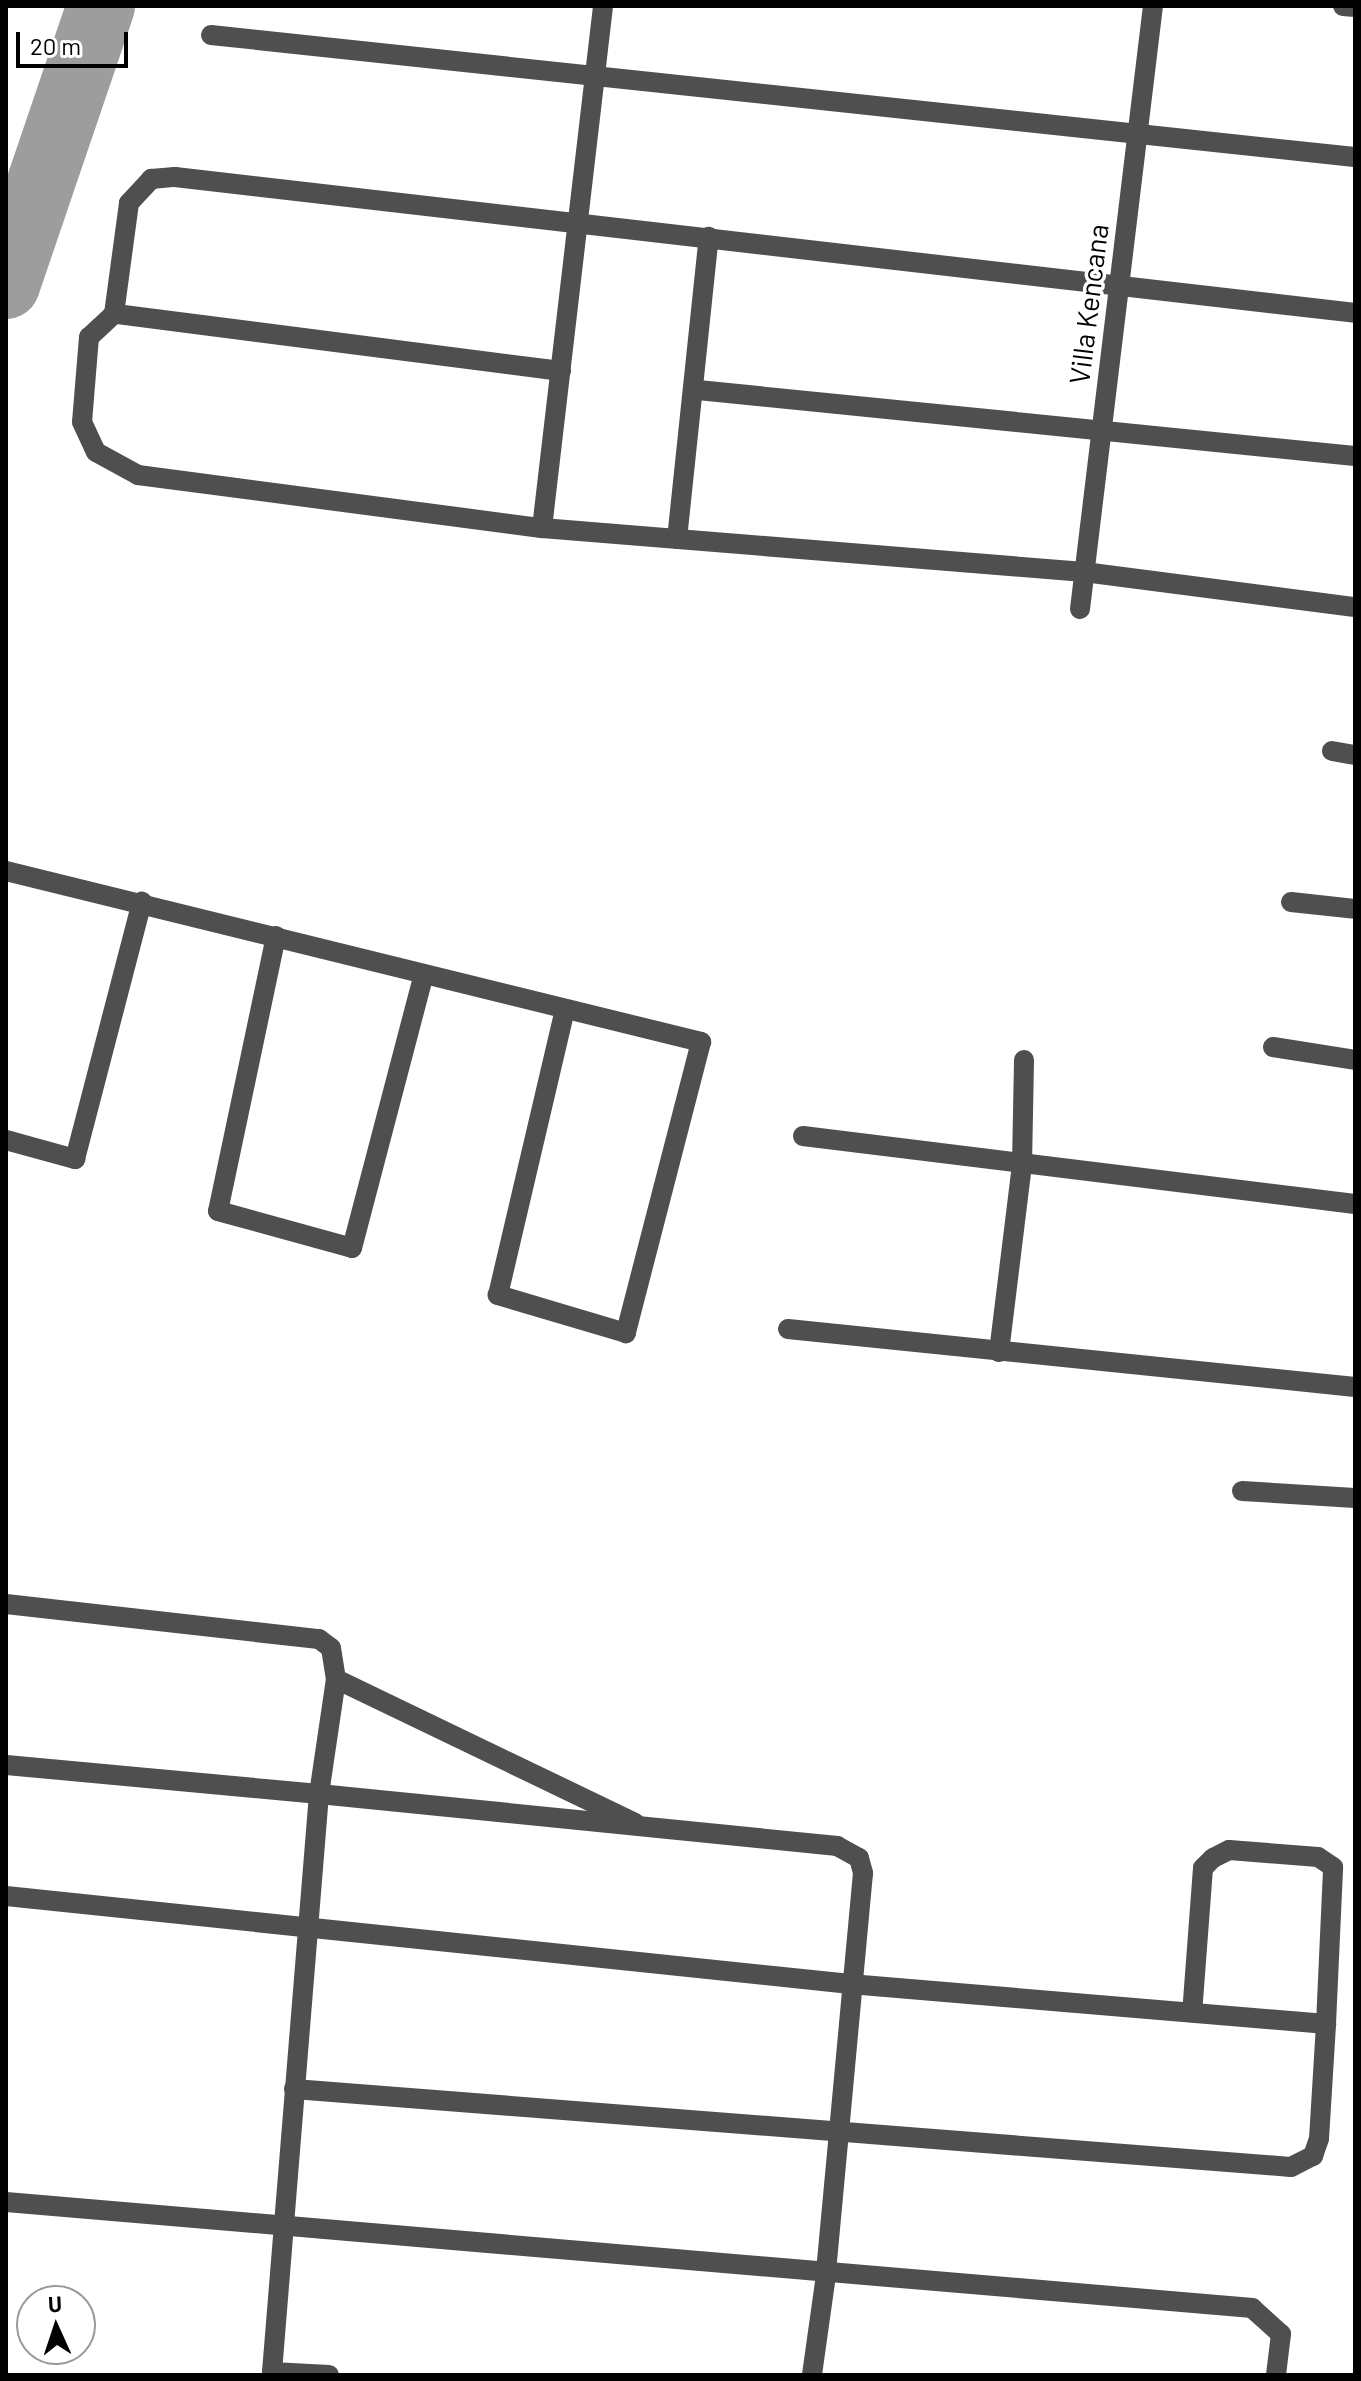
<!DOCTYPE html>
<html>
<head>
<meta charset="utf-8">
<style>
	body { margin:0 }
	#map { position:relative; width:1361px; height:2381px; overflow:hidden; background:#fff; font-family:Barlow,sans-serif }
	div>[style] { position:absolute }
	.river>* { height:68px; margin:-34px; padding:0 34px; transform-origin:34px; border-radius:34px; background:#9d9d9d }
	.minor>* { height:20px; margin:-10px; padding:0 10px; transform-origin:10px; border-radius:10px; background:#4f4f4f }
	span { translate:-50% -50%; white-space:nowrap; text-align:center; line-height:1.15; -webkit-text-stroke:7px #fff; paint-order:stroke }
	.street-label { font-size:28px; color:#000 }
	.frame { position:absolute; inset:0; border:8px solid #000; pointer-events:none }
	.north { position:absolute; left:16px; top:2285px; width:80px; height:80px; box-sizing:border-box; background:#fff; border:2px solid #999; border-radius:50%; rotate:357deg; font-size:22px; font-weight:700; line-height:32px; text-align:center; color:#000 }
	.north::after { content:''; display:block; margin:auto; width:28px; height:36px; background:#000; clip-path:polygon(50% 0,100% 100%,50% 72%,0 100%) }
	.scale { position:absolute; left:16px; top:32px; width:112px; height:36px; box-sizing:border-box; border:4px solid #000; border-top:0; padding-left:10px; font-size:24px; line-height:28px; white-space:nowrap; color:#000; -webkit-text-stroke:6px #fff; paint-order:stroke }
</style>
</head>
<body>
<div id="map">
	<div class="river">
		<i style="left:6px;top:285px;width:295px;rotate:-71.2deg"></i>
	</div>
	<div class="minor">
		<i style="left:1343px;top:6px;width:12px;rotate:5deg"></i>
		<i style="left:211px;top:35px;width:1150px;rotate:6.09deg"></i>
		<i style="left:114px;top:314px;width:112px;rotate:-82.3deg"></i>
		<i style="left:129px;top:203px;width:33px;rotate:-47deg"></i>
		<i style="left:151px;top:179px;width:24px;rotate:-5deg"></i>
		<i style="left:175px;top:177px;width:1188px;rotate:6.57deg"></i>
		<i style="left:561px;top:371px;width:451px;rotate:-172.7deg"></i>
		<i style="left:114px;top:314px;width:34px;rotate:137deg"></i>
		<i style="left:89px;top:337px;width:85px;rotate:94.7deg"></i>
		<i style="left:82px;top:422px;width:33px;rotate:65deg"></i>
		<i style="left:96px;top:452px;width:48px;rotate:28.7deg"></i>
		<i style="left:138px;top:475px;width:407px;rotate:7.5deg"></i>
		<i style="left:542px;top:528px;width:544px;rotate:4.64deg"></i>
		<i style="left:1084px;top:572px;width:273px;rotate:7.4deg"></i>
		<i style="left:698px;top:390px;width:660px;rotate:5.74deg"></i>
		<i style="left:542px;top:528px;width:526px;rotate:-83.33deg"></i>
		<i style="left:677px;top:539px;width:304px;rotate:-84deg"></i>
		<i style="left:1080px;top:609px;width:607px;rotate:-83.1deg"></i>
		<i style="left:1332px;top:751px;width:23px;rotate:10deg"></i>
		<i style="left:6px;top:871px;width:716px;rotate:13.82deg"></i>
		<i style="left:701px;top:1042px;width:301px;rotate:104.5deg"></i>
		<i style="left:626px;top:1333px;width:134px;rotate:-163.5deg"></i>
		<i style="left:498px;top:1295px;width:293px;rotate:-76.8deg"></i>
		<i style="left:1291px;top:902px;width:64px;rotate:6.2deg"></i>
		<i style="left:276px;top:936px;width:281px;rotate:101.9deg"></i>
		<i style="left:218px;top:1211px;width:139px;rotate:15.4deg"></i>
		<i style="left:352px;top:1248px;width:283px;rotate:-75.3deg"></i>
		<i style="left:1273px;top:1047px;width:83px;rotate:9deg"></i>
		<i style="left:803px;top:1136px;width:556px;rotate:7.02deg"></i>
		<i style="left:6px;top:1140px;width:72px;rotate:15.4deg"></i>
		<i style="left:75px;top:1159px;width:266px;rotate:-75.4deg"></i>
		<i style="left:788px;top:1329px;width:570px;rotate:5.84deg"></i>
		<i style="left:999px;top:1352px;width:188px;rotate:-83deg"></i>
		<i style="left:1022px;top:1165px;width:105px;rotate:-88.9deg"></i>
		<i style="left:1242px;top:1491px;width:113px;rotate:3.5deg"></i>
		<i style="left:6px;top:1604px;width:315px;rotate:6.4deg"></i>
		<i style="left:319px;top:1639px;width:15px;rotate:37deg"></i>
		<i style="left:331px;top:1648px;width:31px;rotate:81deg"></i>
		<i style="left:336px;top:1679px;width:116px;rotate:98.4deg"></i>
		<i style="left:319px;top:1794px;width:314px;rotate:-174.7deg"></i>
		<i style="left:336px;top:1679px;width:332px;rotate:25.7deg"></i>
		<i style="left:6px;top:1896px;width:849px;rotate:5.95deg"></i>
		<i style="left:850px;top:1984px;width:478px;rotate:4.8deg"></i>
		<i style="left:1326px;top:2024px;width:157px;rotate:-87.4deg"></i>
		<i style="left:1333px;top:1867px;width:18px;rotate:-146deg"></i>
		<i style="left:1318px;top:1857px;width:89px;rotate:-175.5deg"></i>
		<i style="left:1229px;top:1850px;width:18px;rotate:153deg"></i>
		<i style="left:1213px;top:1858px;width:14px;rotate:135deg"></i>
		<i style="left:1203px;top:1868px;width:145px;rotate:94.3deg"></i>
		<i style="left:294px;top:2089px;width:1000px;rotate:4.47deg"></i>
		<i style="left:1291px;top:2167px;width:25px;rotate:-27deg"></i>
		<i style="left:1313px;top:2156px;width:18px;rotate:-71deg"></i>
		<i style="left:1319px;top:2139px;width:115px;rotate:-86.5deg"></i>
		<i style="left:6px;top:2202px;width:1251px;rotate:4.86deg"></i>
		<i style="left:1252px;top:2308px;width:39px;rotate:42deg"></i>
		<i style="left:1281px;top:2334px;width:41px;rotate:97deg"></i>
		<i style="left:329px;top:2375px;width:57px;rotate:-177deg"></i>
		<i style="left:272px;top:2372px;width:580px;rotate:-85.35deg"></i>
		<i style="left:319px;top:1794px;width:521px;rotate:5.73deg"></i>
		<i style="left:837px;top:1846px;width:25px;rotate:29deg"></i>
		<i style="left:859px;top:1858px;width:16px;rotate:75deg"></i>
		<i style="left:863px;top:1873px;width:404px;rotate:95.3deg"></i>
		<i style="left:826px;top:2275px;width:101px;rotate:98deg"></i>
	</div>
	<div class="street-label">
		<span style="left:1088px;top:304px;rotate:-83deg">Villa Kencana</span>
	</div>
	<div class="frame"></div>
	<div class="north">U</div>
	<div class="scale">20 m</div>
</div>
</body>
</html>
